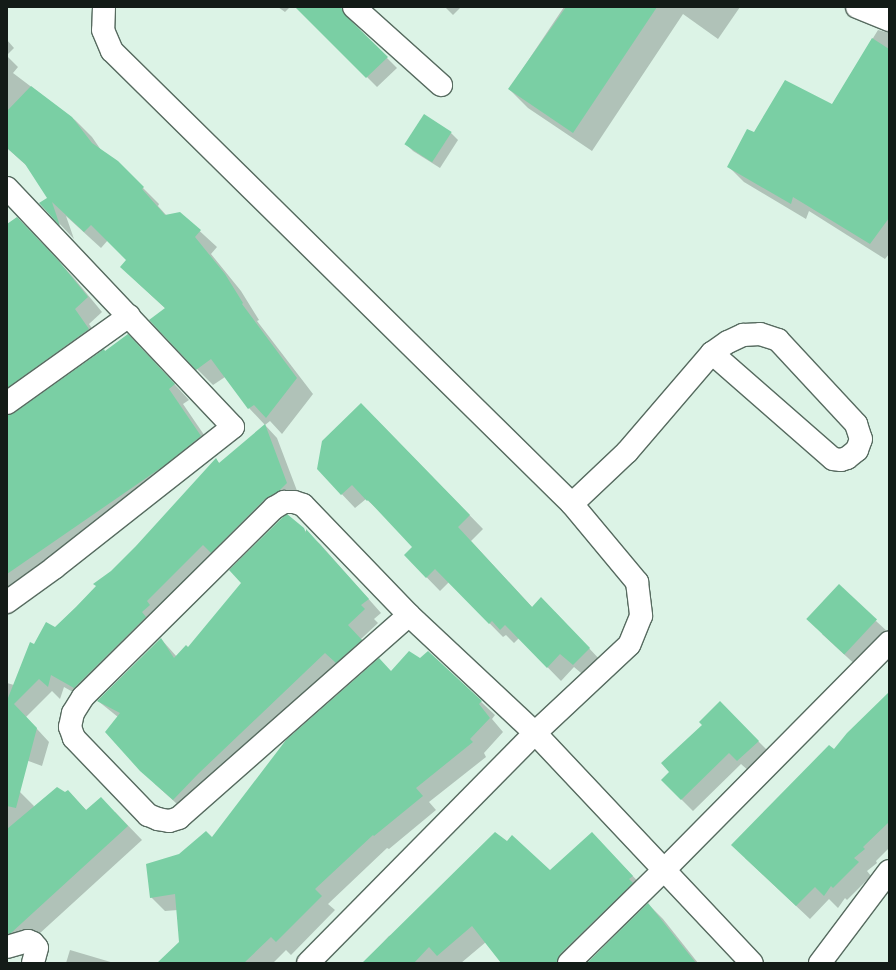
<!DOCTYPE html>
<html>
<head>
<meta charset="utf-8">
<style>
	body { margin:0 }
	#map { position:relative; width:896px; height:970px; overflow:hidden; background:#dcf3e6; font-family:Commissioner,sans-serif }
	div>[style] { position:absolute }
	.shadow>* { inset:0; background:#0003 }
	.building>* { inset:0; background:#7acfa4; transform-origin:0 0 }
	.roads { filter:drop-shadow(1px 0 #576b60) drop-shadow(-1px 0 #576b60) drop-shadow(0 1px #576b60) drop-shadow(0 -1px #576b60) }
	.minor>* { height:22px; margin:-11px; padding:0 11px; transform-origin:11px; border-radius:11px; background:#fff }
	.major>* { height:22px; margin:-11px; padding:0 11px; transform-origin:11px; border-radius:11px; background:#fff }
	span { translate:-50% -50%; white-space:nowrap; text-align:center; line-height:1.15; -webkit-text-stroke:3.5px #f0fef6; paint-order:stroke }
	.frame { position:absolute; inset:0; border:8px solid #131b17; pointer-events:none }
</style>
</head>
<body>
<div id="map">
	<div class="shadow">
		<i style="clip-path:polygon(278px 7px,290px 7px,285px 12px)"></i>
		<i style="clip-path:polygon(297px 7px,340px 7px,351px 19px,355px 26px,397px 68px,377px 87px)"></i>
		<i style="clip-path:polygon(445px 7px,461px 7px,453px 15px)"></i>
		<i style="clip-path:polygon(564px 7px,740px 7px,718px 39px,683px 14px,592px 151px,528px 108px,509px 89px)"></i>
		<i style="clip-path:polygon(878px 30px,889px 33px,889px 254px,885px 259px,809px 211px,806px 219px,744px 182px,729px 167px,754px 134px,832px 105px)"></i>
		<i style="clip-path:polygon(7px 40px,14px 48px,7px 55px)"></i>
		<i style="clip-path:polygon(7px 56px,18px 67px,13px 73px,75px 120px,92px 137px,101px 150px,117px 162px,159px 204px,158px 206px,167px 216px,180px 213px,217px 247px,211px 254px,241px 291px,259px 320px,257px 321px,313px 394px,282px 434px,270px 421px,265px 425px,249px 408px,225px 377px,213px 385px,197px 369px,166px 309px,138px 283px,127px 260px,108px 240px,101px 248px,66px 216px,74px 239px,40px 203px,48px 198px,28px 167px,7px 148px)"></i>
		<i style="clip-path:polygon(451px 133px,458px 140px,440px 168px,413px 151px,406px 144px)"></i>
		<i style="clip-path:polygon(7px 225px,32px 233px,73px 277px,102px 312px,89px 324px,103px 344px,10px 412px,10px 416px,105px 352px,143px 350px,189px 400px,183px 404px,215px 451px,7px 599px)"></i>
		<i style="clip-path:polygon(375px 418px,483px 529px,471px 541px,532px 607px,555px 612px,602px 662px,587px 678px,574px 667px,561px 681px,519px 638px,514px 643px,506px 635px,503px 637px,449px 582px,440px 591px,405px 555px,413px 547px,382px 513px,366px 499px,355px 508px,318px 469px)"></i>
		<i style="clip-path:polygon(265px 425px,277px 438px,299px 496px,87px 700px,64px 687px,60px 699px,52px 691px,26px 717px,49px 742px,42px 766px,7px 753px,7px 683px,14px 685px,35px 645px,55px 628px,137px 547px,216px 460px,220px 464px)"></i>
		<i style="clip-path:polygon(303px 529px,320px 544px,381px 613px,374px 619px,378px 623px,361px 639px,375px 654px,187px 813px,155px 784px,118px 717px,98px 701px,161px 639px,177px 657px,188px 648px)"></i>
		<i style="clip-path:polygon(876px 621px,889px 633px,860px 669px,822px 634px)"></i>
		<i style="clip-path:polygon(428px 652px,495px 715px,492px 719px,503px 732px,484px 753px,486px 757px,429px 802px,436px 810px,389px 849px,387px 848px,328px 904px,335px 910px,291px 955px,286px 950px,273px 963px,165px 963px,180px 942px,178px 910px,165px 911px,151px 897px,179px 855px,212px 838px,391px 672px,420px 660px)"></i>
		<i style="clip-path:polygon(889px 694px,889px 848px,876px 861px,877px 863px,867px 871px,871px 876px,847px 900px,845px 898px,838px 908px,829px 899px,810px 919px,745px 858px,834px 751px)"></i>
		<i style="clip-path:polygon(720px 703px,770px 753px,750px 772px,741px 764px,693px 811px,681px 799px,670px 772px)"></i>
		<i style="clip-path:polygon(68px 791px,87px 811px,115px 812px,142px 840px,39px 934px,7px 942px,7px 794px,20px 792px,34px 806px,33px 809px)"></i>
		<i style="clip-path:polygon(592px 833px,647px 891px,581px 963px,502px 963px,486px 942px,461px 963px,364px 963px,389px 936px,550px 872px)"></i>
		<i style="clip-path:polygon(648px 904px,663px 919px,698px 963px,588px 963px)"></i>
		<i style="clip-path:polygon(70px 950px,114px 963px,66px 963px)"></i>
	</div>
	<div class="building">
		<i style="clip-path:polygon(295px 7px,341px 7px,346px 16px,388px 57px,366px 78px)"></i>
		<i style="clip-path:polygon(566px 7px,657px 7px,573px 133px,508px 89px)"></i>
		<i style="clip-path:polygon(872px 38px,889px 49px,889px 218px,870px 244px,793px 197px,791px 204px,727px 167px,747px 129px,754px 132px,785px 80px,832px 104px)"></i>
		<i style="clip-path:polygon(31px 86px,72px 117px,92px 143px,118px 161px,144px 187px,142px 189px,165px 215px,180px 212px,201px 230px,195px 237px,225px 274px,243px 303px,242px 304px,297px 378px,266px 418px,254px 405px,248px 409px,211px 359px,196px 370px,149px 320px,165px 308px,120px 267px,126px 260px,91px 225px,84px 232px,52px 202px,60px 226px,39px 203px,47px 198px,25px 164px,7px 148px,7px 111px)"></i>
		<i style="left:424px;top:114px;width:33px;height:36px;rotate:33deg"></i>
		<i style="clip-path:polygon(17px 217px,58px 260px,88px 297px,75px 309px,89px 329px,7px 388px,7px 224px)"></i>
		<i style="clip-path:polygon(128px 334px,175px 384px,169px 389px,201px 436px,165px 465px,7px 574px,7px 415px,14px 413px,104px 349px,105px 351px)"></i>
		<i style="clip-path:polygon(361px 403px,470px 515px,458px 527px,532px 607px,541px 597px,590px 648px,573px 665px,560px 654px,547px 668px,505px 625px,500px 630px,492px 621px,489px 624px,435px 569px,426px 578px,404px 555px,412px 547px,368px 500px,367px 501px,352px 485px,341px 495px,317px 469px,322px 441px)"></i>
		<i style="clip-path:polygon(265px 424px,287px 483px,279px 491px,265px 499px,211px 553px,203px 545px,147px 601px,150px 605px,142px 612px,146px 617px,74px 688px,51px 675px,48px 687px,39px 679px,14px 704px,37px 728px,16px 808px,7px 806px,7px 696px,8px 698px,30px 642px,34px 644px,46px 622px,55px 627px,76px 607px,96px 586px,93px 584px,111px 571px,136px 546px,216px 458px,219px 463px)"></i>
		<i style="clip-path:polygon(287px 514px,304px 528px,306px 533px,306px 529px,369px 599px,361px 605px,365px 609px,348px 625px,362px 640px,336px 663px,325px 653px,198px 774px,173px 800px,140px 771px,105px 732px,120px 713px,97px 701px,161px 638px,174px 658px,186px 645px,188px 647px,241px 583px,229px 570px,282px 518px)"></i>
		<i style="left:839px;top:584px;width:52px;height:48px;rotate:43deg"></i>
		<i style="clip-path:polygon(409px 651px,420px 658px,428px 651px,482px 701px,479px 704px,490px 718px,470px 739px,473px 742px,416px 788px,423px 796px,374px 836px,373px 835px,315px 889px,322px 896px,276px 942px,271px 937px,244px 963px,157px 963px,179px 942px,175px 894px,150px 898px,146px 864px,179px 854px,206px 831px,212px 837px,286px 740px,379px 658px,391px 671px)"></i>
		<i style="clip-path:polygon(889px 692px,889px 822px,863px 847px,865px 849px,854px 858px,859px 862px,833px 888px,831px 886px,824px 896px,815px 887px,796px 906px,731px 845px,829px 745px,834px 749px,847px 733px)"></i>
		<i style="clip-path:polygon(720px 701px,759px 741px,737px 761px,729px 753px,681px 800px,661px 780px,669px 772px,661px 763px,702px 725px,699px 722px)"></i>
		<i style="clip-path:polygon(57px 787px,65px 792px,68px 790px,86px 810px,101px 797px,128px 826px,11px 933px,7px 934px,7px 829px)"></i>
		<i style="clip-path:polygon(495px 832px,507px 841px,512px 835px,550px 870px,592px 832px,633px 876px,629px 879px,633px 883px,560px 954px,557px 963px,501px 963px,472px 926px,437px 956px,429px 947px,414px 963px,362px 963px)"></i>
		<i style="clip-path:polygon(648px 903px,696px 963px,587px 963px)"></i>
	</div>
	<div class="roads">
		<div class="minor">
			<i style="left:104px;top:7px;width:23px;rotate:92deg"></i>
			<i style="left:103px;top:30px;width:23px;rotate:67deg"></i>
			<i style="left:112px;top:51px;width:646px;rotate:44.56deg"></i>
			<i style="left:572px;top:504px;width:102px;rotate:50.2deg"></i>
			<i style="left:637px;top:582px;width:34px;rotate:83deg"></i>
			<i style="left:641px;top:616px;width:31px;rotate:112deg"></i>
			<i style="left:629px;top:645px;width:129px;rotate:136.9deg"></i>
			<i style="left:535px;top:733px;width:323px;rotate:134.6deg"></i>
			<i style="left:354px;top:7px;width:117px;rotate:41.9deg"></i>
			<i style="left:7px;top:188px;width:329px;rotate:46.6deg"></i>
			<i style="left:233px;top:427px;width:228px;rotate:141.8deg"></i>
			<i style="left:54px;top:568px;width:58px;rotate:144.1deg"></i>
			<i style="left:7px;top:403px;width:150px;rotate:-35.5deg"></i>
			<i style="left:572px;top:504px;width:76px;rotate:-43.4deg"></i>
			<i style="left:627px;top:452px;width:130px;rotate:-49.4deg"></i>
			<i style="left:712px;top:353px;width:19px;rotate:-35deg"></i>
			<i style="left:728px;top:342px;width:17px;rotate:-25deg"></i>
			<i style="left:743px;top:335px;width:17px;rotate:-3deg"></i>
			<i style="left:760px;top:334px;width:19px;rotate:18deg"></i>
			<i style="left:778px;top:340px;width:115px;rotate:47.1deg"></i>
			<i style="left:856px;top:424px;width:16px;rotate:72deg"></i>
			<i style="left:861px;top:439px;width:12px;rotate:110deg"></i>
			<i style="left:857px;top:450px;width:13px;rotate:141deg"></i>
			<i style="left:847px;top:458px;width:6px;rotate:162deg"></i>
			<i style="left:841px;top:460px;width:8px;rotate:-173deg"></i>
			<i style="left:833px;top:459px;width:161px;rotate:-138.8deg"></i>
			<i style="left:409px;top:615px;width:307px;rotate:138.6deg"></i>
			<i style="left:179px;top:818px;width:10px;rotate:163deg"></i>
			<i style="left:169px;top:821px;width:11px;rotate:-170deg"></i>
			<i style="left:158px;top:819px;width:11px;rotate:-158deg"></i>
			<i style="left:148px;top:815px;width:107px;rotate:-133.9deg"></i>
			<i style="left:74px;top:738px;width:12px;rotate:-110deg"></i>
			<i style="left:70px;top:727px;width:14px;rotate:-78deg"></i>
			<i style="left:73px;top:713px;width:19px;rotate:-58deg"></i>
			<i style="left:83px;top:697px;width:269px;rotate:-44.7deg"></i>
			<i style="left:274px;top:508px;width:12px;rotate:-31deg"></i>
			<i style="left:284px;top:502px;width:10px"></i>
			<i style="left:294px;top:502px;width:9px;rotate:18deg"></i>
			<i style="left:303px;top:505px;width:153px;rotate:46.1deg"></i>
			<i style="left:409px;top:615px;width:173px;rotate:43.1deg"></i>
			<i style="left:535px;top:733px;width:316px;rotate:46.7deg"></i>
			<i style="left:7px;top:947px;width:22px;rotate:-16deg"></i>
			<i style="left:28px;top:941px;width:5px;rotate:22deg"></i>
			<i style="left:33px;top:943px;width:6px;rotate:51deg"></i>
			<i style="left:37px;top:948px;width:16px;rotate:105deg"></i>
			<i style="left:569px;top:963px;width:133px;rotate:-44.4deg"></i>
			<i style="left:664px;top:870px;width:320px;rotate:-45.3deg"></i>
			<i style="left:820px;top:963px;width:115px;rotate:-53.1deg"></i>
		</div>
		<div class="major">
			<i style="left:857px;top:7px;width:35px;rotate:22deg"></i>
		</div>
	</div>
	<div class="frame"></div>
</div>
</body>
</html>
